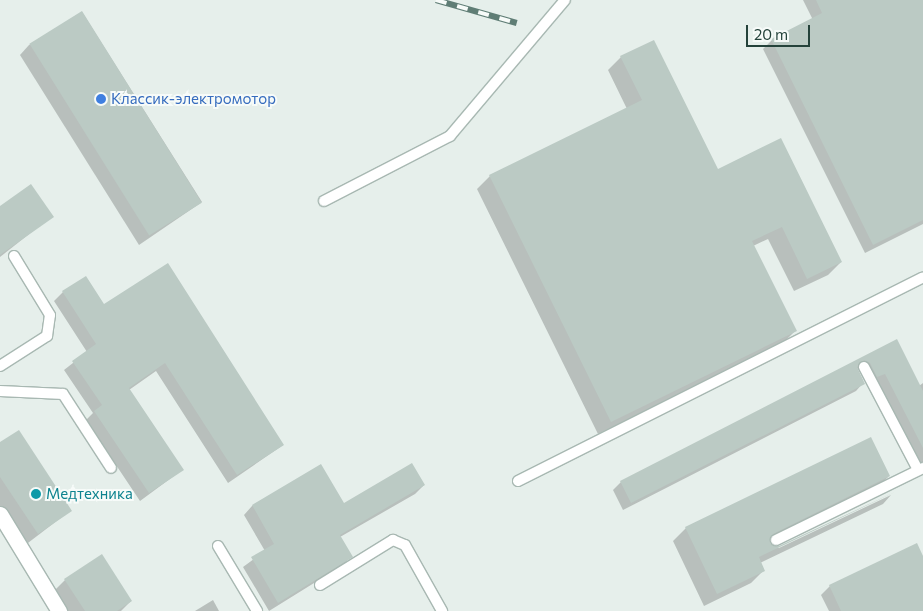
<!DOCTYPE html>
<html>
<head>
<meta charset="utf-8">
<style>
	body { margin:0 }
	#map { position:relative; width:923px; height:611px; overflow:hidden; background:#e6efeb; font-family:Commissioner,sans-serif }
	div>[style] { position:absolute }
	.shadow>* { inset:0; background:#0003 }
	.building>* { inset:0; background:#bbcac4; transform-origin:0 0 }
	.roads { filter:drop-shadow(1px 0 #a8b8b2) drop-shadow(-1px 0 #a8b8b2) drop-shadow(0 1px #a8b8b2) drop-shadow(0 -1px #a8b8b2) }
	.lane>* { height:10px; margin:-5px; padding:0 5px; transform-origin:5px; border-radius:5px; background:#fff }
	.street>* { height:15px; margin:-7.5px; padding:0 7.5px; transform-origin:7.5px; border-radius:7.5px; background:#fff }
	.rail>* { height:5.5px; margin-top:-2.75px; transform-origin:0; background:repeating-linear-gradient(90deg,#f7fbf9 0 11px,#5f7d75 0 22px); box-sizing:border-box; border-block:1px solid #5f7d75 }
	.dots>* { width:14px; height:14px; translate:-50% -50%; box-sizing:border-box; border:2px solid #f7fbf9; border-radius:50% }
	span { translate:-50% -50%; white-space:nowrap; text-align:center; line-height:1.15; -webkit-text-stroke:4px #f7fbf9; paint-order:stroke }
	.shop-label { font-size:15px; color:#366cbe }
	.left { translate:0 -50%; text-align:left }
	.culture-label { font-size:15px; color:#0d838f }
	.scale { position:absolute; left:746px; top:25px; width:64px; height:22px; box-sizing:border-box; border:2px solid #24423a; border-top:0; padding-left:6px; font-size:15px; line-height:18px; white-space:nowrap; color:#24423a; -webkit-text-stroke:4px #f7fbf9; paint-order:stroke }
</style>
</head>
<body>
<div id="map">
	<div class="shadow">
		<i style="clip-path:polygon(803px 0,923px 0,923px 224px,865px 253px,763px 49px,772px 40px,813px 20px)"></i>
		<i style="clip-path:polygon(82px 12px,202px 202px,139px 245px,20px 55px,29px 45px)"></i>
		<i style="clip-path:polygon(621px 57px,718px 171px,841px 262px,828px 275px,794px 291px,768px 239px,753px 246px,795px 331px,782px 344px,598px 434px,477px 189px,490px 176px,627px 109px,608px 70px)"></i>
		<i style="clip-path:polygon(0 207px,52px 216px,0 257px)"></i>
		<i style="clip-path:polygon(63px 292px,104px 306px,283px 445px,228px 483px,156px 371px,129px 390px,182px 470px,140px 501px,86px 420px,93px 413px,64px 370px,87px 352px,54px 301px)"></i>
		<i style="clip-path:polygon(896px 341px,919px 386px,923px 383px,923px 470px,877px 381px,869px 384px,862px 371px,856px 368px,863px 383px,856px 391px,623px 510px,613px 490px,621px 482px)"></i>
		<i style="clip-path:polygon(0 444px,71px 510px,24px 546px,0 509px)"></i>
		<i style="clip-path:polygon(320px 466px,343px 504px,424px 485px,415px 494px,340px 537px,351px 556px,343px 565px,269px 611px,243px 567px,265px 551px,244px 515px,252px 506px)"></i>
		<i style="clip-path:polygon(889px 476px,876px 489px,768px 543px,779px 548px,891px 495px,883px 504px,760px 563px,764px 570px,751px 583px,704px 606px,673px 541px,686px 528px)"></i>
		<i style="clip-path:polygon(923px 558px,923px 611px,829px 611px,821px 595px,830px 586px)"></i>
		<i style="clip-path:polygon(65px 580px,131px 601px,121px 611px,64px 611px,52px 593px)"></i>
		<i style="clip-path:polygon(213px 600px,219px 611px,195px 611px)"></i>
	</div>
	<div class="building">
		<i style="clip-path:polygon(816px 0,923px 0,923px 220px,873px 245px,771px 39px,822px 13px)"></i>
		<i style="left:82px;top:11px;width:226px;height:62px;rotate:58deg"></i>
		<i style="clip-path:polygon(654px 40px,718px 169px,781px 138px,842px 262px,807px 279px,782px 227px,752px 241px,797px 331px,611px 422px,489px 175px,642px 100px,620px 56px)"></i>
		<i style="clip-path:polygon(31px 184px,54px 217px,0 255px,0 206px)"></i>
		<i style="clip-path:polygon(168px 263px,284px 445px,237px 475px,165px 363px,129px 388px,184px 470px,149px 493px,94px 411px,102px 405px,72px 361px,96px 344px,62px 291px,86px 276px,104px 304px)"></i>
		<i style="clip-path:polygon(897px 339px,923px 391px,923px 448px,885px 374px,877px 377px,870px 363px,864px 360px,857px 367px,865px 384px,631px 503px,620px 481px)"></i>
		<i style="clip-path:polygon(19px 430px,72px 511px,38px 534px,0 477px,0 442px)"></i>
		<i style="clip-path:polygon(871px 437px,890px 476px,773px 534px,770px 543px,779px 546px,897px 491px,759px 557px,765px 571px,717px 594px,685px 527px)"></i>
		<i style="clip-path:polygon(412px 463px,425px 485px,340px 535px,353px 557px,278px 603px,251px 557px,274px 544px,252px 505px,321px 464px,344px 503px)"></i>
		<i style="clip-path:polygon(917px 543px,923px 556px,923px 611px,841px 611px,829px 585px)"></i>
		<i style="clip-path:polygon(102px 554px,132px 601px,117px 611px,85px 611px,64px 579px)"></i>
	</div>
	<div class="roads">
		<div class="lane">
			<i style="left:324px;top:201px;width:142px;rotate:-27.3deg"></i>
			<i style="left:450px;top:136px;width:178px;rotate:-49.8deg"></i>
			<i style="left:0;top:366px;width:56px;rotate:-32.6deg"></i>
			<i style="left:47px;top:336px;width:21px;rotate:-82deg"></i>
			<i style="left:50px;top:315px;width:69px;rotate:-121.4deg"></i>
			<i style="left:864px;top:367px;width:116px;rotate:62.3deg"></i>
			<i style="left:0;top:391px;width:63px;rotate:2.7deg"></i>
			<i style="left:63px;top:394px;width:88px;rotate:57deg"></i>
			<i style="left:518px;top:481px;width:453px;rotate:-26.7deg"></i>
			<i style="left:776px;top:540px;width:164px;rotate:-26.1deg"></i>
			<i style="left:218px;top:546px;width:76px;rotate:59deg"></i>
			<i style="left:320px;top:585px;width:86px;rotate:-31.7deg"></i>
			<i style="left:393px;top:540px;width:13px;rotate:23deg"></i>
			<i style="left:405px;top:545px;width:76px;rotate:60.7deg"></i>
		</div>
		<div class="street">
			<i style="left:0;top:514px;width:114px;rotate:58.7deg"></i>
		</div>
	</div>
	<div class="rail">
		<i style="left:436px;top:0;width:84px;rotate:15.9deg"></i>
	</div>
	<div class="dots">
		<i style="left:101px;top:99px;background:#3f7fe0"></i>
		<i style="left:36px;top:494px;background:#0f9aa8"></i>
	</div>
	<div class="shop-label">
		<span class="left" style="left:111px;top:99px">Классик-электромотор</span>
	</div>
	<div class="culture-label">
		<span class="left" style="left:46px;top:494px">Медтехника</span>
	</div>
	<div class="scale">20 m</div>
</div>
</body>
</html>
